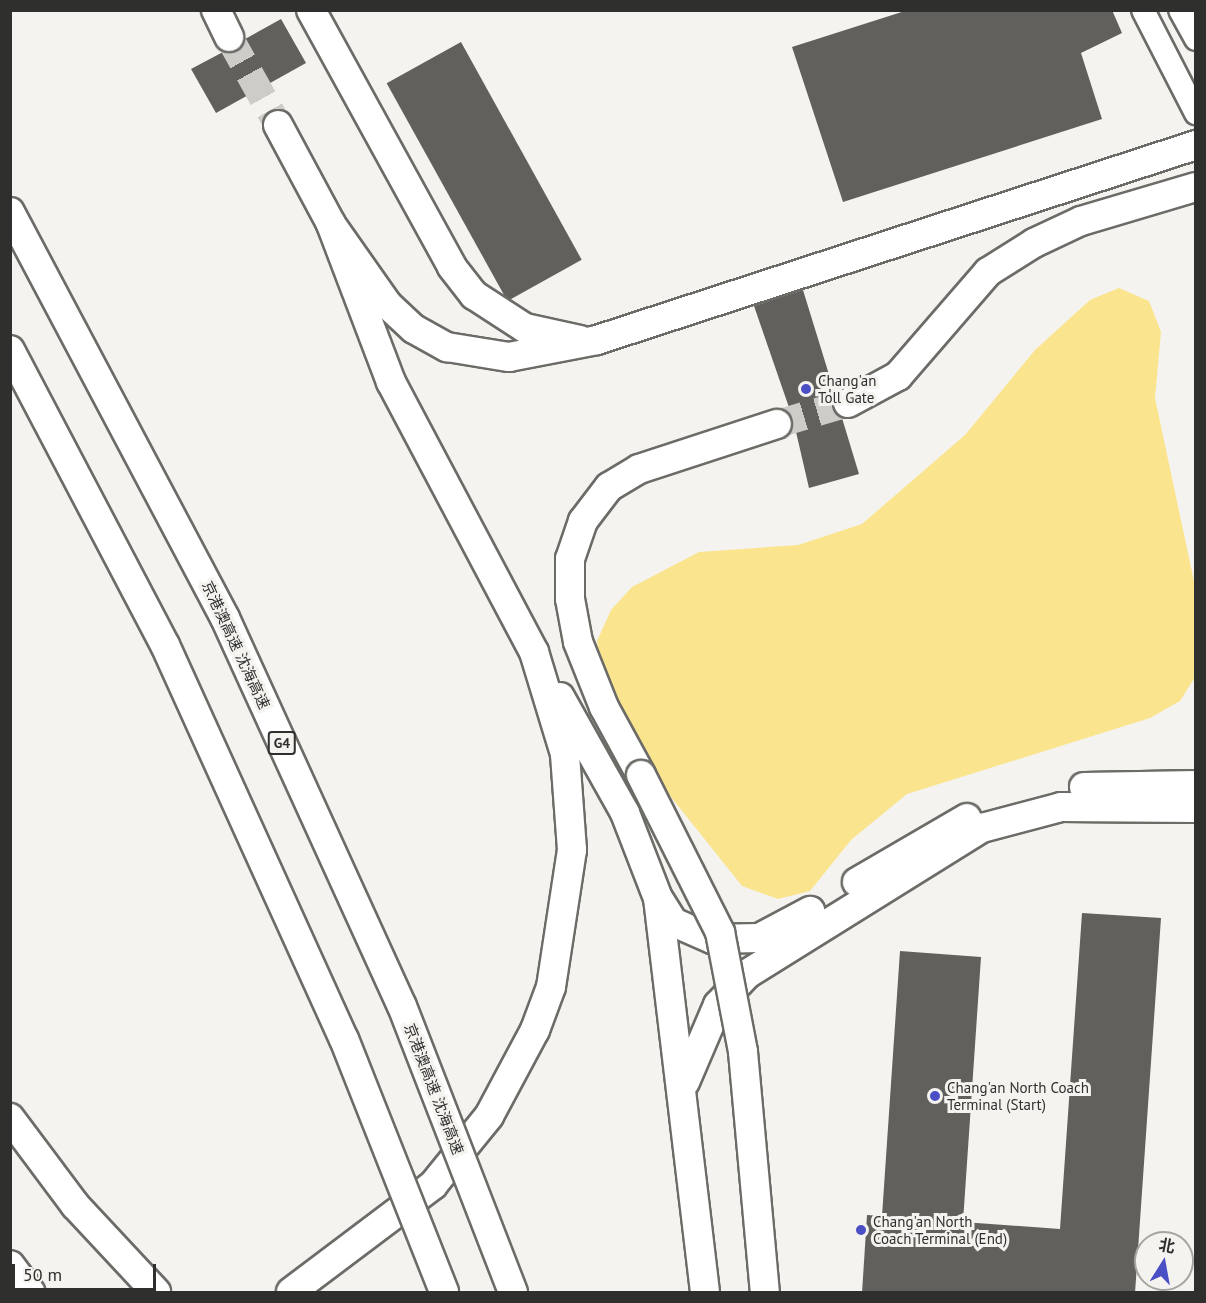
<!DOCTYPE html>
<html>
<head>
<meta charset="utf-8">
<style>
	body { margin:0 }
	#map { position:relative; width:1206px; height:1303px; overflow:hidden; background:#f4f3ef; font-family:"PT Sans","Noto Sans SC",sans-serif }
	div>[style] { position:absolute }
	.green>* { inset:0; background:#fae58e }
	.building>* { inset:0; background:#61605d; transform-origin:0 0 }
	.highway-tunnel>* { height:28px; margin-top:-14px; transform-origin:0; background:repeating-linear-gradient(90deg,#cdccc8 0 28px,transparent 0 42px) }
	.roads { filter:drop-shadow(2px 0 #6c6b67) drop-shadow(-2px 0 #6c6b67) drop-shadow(0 2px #6c6b67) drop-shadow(0 -2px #6c6b67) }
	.secondary>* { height:22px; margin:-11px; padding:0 11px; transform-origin:11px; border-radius:11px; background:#fff }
	.highway>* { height:28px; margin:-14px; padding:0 14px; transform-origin:14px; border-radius:14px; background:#fff }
	.bridges { filter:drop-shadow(2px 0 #6c6b67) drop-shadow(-2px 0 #6c6b67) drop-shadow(0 2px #6c6b67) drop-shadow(0 -2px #6c6b67) }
	.highway-bridge>* { height:28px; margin:-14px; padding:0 14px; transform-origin:14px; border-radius:14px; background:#fff }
	.dots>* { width:16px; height:16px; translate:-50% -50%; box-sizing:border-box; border:3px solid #f4f3ef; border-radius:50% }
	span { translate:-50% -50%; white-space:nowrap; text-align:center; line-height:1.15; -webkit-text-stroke:6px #f4f3ef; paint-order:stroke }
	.shield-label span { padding:2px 4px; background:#f4f3ef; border:2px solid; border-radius:4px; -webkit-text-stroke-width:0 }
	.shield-label { font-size:14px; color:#2f2f2d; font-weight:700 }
	.poi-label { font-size:15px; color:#2f2f2d }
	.left { translate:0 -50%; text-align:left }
	.street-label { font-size:15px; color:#2f2f2d }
	.frame { position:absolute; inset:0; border:12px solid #2f2f2d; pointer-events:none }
	.north { position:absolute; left:1134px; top:1231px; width:60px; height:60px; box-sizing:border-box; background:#f4f3ef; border:2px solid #a5a5a1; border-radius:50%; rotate:11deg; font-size:16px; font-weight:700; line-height:24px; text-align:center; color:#2f2f2d }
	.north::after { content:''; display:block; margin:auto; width:21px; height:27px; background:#4b4fc5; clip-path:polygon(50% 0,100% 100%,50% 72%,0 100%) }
	.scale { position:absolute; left:12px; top:1264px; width:144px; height:27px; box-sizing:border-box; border:3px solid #2f2f2d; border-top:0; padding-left:8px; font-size:18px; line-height:21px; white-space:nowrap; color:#2f2f2d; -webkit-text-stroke:4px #f4f3ef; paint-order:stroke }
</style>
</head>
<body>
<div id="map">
	<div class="green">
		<i style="clip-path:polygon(1119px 288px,1149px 301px,1161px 332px,1155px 398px,1195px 586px,1195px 677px,1180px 701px,1150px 718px,907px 794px,851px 840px,810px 891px,778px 899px,742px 886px,655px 777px,601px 677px,597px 641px,611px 610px,632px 587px,699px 552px,798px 545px,862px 524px,965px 435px,1035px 350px,1090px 300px)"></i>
	</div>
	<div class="building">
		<i style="clip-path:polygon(908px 10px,1112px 10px,1122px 33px,1081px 53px,1102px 119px,843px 202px,792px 47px)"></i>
		<i style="clip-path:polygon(281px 19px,306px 63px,216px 113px,191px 69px,223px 52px,237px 52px,245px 39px)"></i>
		<i style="left:461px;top:42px;width:249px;height:85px;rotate:61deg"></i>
		<i style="clip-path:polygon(803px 290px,835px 394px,833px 410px,842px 418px,859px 474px,809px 488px,793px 419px,754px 306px)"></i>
		<i style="clip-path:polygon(1082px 913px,1161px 918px,1135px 1293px,862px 1293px,867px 1215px,882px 1216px,900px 951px,981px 957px,963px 1222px,1060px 1229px)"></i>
	</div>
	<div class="highway-tunnel">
		<i style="left:229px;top:37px;width:101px;rotate:60.9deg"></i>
		<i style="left:777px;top:424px;width:74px;rotate:-16.5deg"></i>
	</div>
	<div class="roads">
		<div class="secondary">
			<i style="left:1143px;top:10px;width:116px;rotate:62.8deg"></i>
			<i style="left:1180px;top:10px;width:33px;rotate:61deg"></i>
		</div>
		<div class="highway">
			<i style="left:216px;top:10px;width:30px;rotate:64deg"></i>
			<i style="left:311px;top:10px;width:293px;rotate:61.2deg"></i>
			<i style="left:452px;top:267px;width:36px;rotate:52deg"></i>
			<i style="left:474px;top:295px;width:61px;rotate:32.9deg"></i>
			<i style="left:525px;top:328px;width:56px;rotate:12.3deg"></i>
			<i style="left:278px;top:125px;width:112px;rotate:61.8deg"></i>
			<i style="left:331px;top:224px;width:99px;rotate:54.9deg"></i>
			<i style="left:388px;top:305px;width:35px;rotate:43deg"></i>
			<i style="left:414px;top:329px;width:38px;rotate:29deg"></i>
			<i style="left:447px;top:347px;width:63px;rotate:9.2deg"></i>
			<i style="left:509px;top:357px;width:90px;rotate:-10.9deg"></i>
			<i style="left:597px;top:340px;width:630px;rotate:-18.03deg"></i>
			<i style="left:848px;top:403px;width:57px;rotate:-28.4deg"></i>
			<i style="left:898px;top:376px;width:138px;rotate:-49.1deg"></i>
			<i style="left:988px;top:272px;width:54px;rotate:-32.2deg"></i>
			<i style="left:1034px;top:243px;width:52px;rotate:-25.1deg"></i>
			<i style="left:1081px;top:221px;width:120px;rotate:-16.5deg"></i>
			<i style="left:560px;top:697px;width:133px;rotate:60.7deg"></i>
			<i style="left:625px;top:813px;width:91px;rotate:68.8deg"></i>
			<i style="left:658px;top:898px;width:397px;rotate:83.2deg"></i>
			<i style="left:641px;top:775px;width:77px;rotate:-118.6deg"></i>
			<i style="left:604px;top:707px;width:70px;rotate:-111.8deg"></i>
			<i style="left:578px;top:642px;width:44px;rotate:-100.5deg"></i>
			<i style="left:570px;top:599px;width:40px;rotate:-90deg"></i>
			<i style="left:570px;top:559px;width:40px;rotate:-71.1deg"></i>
			<i style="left:583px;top:521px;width:43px;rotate:-52.6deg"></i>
			<i style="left:609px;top:487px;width:35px;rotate:-31deg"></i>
			<i style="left:639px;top:469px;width:145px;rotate:-18.1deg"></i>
			<i style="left:1084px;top:787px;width:112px;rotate:-1deg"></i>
			<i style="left:857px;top:882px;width:127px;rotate:-30.2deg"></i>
			<i style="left:660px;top:901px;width:25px;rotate:58deg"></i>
			<i style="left:673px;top:922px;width:43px;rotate:23.6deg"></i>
			<i style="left:712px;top:939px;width:47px;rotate:-1.2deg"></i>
			<i style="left:759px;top:938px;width:58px;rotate:-27.9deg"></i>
			<i style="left:685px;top:1082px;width:84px;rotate:-66.8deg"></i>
			<i style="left:718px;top:1005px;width:42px;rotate:-46.9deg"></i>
			<i style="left:747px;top:974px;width:277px;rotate:-31.9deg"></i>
			<i style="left:982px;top:828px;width:82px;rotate:-14.9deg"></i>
			<i style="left:1061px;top:807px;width:135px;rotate:0.4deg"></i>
			<i style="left:10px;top:1118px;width:109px;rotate:53.2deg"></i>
			<i style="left:75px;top:1205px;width:119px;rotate:47deg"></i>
			<i style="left:10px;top:1265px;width:34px;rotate:53deg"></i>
			<i style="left:291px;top:1292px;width:178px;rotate:-37deg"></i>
			<i style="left:433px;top:1185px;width:89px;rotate:-50.9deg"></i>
			<i style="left:489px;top:1116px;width:98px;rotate:-61.9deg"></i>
			<i style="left:535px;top:1030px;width:46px;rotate:-69.6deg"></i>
			<i style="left:551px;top:987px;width:139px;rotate:-81.3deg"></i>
			<i style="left:572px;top:850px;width:96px;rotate:-94.2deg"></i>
			<i style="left:565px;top:754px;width:107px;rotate:-106.9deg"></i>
			<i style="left:534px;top:652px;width:306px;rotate:-117.9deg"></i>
			<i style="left:391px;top:382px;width:169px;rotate:-110.8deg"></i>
		</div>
	</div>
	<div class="bridges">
		<div class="highway-bridge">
			<i style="left:10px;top:212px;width:459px;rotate:62.1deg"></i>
			<i style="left:225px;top:618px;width:426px;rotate:65.5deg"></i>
			<i style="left:402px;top:1006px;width:307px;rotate:68.8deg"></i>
			<i style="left:10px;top:350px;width:333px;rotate:62.3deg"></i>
			<i style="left:165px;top:645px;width:433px;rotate:65.6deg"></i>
			<i style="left:344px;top:1039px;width:272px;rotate:68.4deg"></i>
			<i style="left:641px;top:775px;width:176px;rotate:63.3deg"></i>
			<i style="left:720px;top:932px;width:122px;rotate:79.1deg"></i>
			<i style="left:743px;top:1052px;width:241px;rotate:84.8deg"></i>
		</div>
	</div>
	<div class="dots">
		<i style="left:806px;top:389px;background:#4b4fc5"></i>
		<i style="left:935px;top:1096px;background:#4b4fc5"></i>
		<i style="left:861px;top:1230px;background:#4b4fc5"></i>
	</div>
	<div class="shield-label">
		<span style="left:282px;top:743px">G4</span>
	</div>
	<div class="poi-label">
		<span class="left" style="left:818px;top:389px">Chang'an<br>Toll Gate</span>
		<span class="left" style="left:947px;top:1096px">Chang'an North Coach<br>Terminal (Start)</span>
		<span class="left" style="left:873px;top:1230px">Chang'an North<br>Coach Terminal (End)</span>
	</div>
	<div class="street-label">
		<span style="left:236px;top:645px;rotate:65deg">京港澳高速 沈海高速</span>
		<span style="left:434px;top:1089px;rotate:69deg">京港澳高速 沈海高速</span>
	</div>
	<div class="frame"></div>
	<div class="north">北</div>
	<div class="scale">50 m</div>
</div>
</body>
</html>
